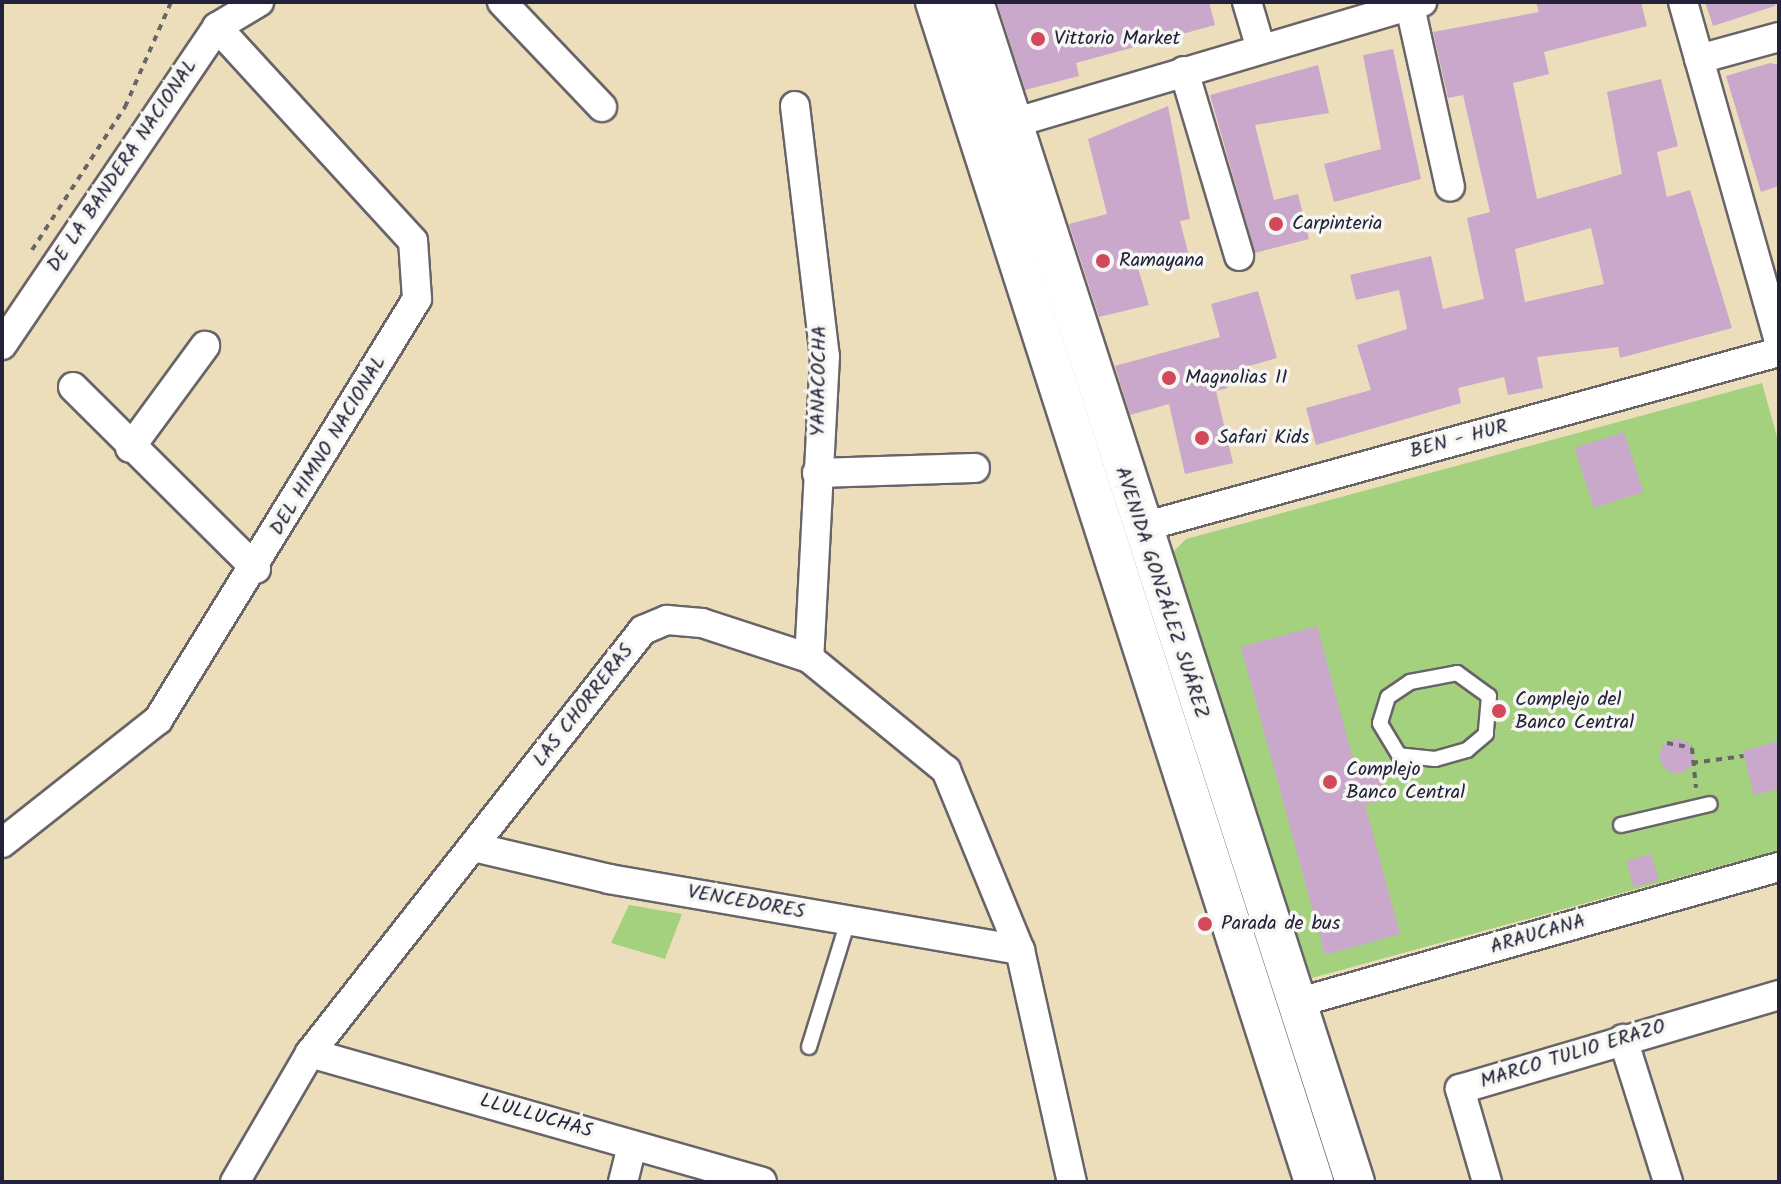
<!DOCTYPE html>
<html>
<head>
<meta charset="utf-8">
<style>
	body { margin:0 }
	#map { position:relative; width:1781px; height:1184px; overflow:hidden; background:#ecdebb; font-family:Kalam,sans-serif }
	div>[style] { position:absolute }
	.green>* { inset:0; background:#a4d17e }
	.building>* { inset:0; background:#caa8cc; transform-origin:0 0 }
	.round { border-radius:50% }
	.path>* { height:4px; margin-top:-2px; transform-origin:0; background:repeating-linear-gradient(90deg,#696468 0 6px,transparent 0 12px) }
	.roads { filter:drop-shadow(2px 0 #696468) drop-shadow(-2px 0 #696468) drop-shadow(0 2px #696468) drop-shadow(0 -2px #696468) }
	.lane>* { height:14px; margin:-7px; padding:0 7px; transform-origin:7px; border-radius:7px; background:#fff }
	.street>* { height:28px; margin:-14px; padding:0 14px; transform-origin:14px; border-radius:14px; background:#fff }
	.secondary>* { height:38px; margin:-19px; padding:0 19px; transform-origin:19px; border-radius:19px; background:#fff }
	.dots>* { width:22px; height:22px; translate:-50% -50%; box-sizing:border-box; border:4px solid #f6f6f2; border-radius:50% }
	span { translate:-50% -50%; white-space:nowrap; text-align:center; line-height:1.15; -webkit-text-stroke:7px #f6f6f2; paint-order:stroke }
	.poi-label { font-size:20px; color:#22223b }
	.left { translate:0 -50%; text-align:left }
	.street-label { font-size:20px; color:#22223b }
	.frame { position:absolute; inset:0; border:4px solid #22223b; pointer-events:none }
</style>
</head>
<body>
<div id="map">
	<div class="green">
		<i style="clip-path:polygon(1762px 383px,1779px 444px,1779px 850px,1312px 978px,1172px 571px,1174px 551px,1186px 539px)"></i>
		<i style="clip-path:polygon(629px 905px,682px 914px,665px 959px,611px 943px)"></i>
	</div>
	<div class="building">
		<i style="clip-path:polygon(997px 2px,1209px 2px,1215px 25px,1076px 63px,1079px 76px,1025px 90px)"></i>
		<i style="clip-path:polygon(evenodd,1536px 2px,1641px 2px,1647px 26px,1544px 52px,1549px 74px,1513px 83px,1537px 199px,1622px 174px,1607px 92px,1661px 79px,1678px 146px,1657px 152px,1667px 197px,1690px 190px,1732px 328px,1620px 358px,1618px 347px,1537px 357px,1543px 388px,1508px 395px,1504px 377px,1458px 388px,1461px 403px,1316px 445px,1306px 408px,1371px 390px,1357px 345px,1407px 329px,1399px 290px,1356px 300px,1350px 275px,1431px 256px,1443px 309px,1484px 299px,1467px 218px,1490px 212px,1463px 95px,1448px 98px,1433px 32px,1539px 12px,1536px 2px,1591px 228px,1604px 284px,1525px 302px,1515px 249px,1591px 228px)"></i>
		<i style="clip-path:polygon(1705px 2px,1775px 2px,1775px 6px,1713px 26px)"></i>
		<i style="clip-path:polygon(1393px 49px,1421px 179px,1334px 202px,1324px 164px,1381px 149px,1363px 55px)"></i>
		<i style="clip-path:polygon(1770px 63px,1779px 65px,1779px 186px,1761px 192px,1726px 76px)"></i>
		<i style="clip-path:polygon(1318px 65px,1329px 113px,1255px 125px,1274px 200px,1298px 194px,1309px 239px,1255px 253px,1210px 95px)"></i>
		<i style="clip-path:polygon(1168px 106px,1190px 219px,1180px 221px,1189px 256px,1138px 268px,1149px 305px,1099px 317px,1069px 224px,1107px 214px,1088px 139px)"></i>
		<i style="clip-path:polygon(1258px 291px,1277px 358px,1224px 373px,1228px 388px,1216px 391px,1233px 463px,1185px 474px,1169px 404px,1130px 415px,1115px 366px,1220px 337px,1211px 304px)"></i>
		<i style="left:1624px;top:432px;width:63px;height:52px;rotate:72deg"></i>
		<i style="clip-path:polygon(1317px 626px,1355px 766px,1375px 760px,1386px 799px,1365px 805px,1400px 934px,1325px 955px,1241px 647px)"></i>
		<i class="round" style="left:1660px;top:739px;width:34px;height:34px"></i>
		<i style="clip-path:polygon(1779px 741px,1779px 789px,1754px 795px,1743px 751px)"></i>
		<i style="left:1651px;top:854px;width:27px;height:26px;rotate:73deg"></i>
	</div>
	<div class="path">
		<i style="left:32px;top:250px;width:171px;rotate:-57deg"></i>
		<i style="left:125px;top:107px;width:115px;rotate:-66.3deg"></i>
		<i style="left:1667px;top:743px;width:25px;rotate:11deg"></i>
		<i style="left:1692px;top:748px;width:40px;rotate:84.3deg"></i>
		<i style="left:1692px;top:763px;width:52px;rotate:-7.7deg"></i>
	</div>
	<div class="roads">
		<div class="lane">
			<i style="left:1457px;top:673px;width:39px;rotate:36deg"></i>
			<i style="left:1489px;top:696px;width:38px;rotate:95deg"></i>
			<i style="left:1486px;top:734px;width:25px;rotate:140deg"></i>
			<i style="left:1467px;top:750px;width:33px;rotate:164deg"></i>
			<i style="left:1435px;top:759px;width:36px;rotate:-174deg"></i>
			<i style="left:1399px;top:755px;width:37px;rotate:-121deg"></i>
			<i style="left:1380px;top:723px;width:27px;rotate:-73deg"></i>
			<i style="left:1388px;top:697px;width:27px;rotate:-34deg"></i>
			<i style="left:1410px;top:682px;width:48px;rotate:-10.8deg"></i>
			<i style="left:1621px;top:825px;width:91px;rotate:-13.3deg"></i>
			<i style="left:809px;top:1047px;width:132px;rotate:-72.8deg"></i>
		</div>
		<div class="street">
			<i style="left:502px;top:2px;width:145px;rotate:46.4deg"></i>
			<i style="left:1247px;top:2px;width:46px;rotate:73.5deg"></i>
			<i style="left:1409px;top:2px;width:189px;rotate:77.5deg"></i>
			<i style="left:1683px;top:2px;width:352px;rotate:74.2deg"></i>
			<i style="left:1699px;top:59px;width:83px;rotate:-15.4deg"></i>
			<i style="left:1184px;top:71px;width:193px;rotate:73.4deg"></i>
			<i style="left:795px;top:106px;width:252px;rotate:83.2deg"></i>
			<i style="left:825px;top:356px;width:302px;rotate:93deg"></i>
			<i style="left:1010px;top:124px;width:430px;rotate:-16.5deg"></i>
			<i style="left:2px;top:345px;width:384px;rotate:-55.9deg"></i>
			<i style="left:217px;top:27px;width:49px;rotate:-30.8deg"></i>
			<i style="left:73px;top:387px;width:258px;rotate:44.8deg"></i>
			<i style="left:130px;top:448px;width:127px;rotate:-53.7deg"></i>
			<i style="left:817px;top:473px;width:158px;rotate:-1.8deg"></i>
			<i style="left:1139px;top:528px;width:664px;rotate:-15.38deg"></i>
			<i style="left:2px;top:843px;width:199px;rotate:-38.3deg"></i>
			<i style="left:158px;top:720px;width:494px;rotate:-58.4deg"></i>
			<i style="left:417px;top:299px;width:58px;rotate:-93.9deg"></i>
			<i style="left:413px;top:241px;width:290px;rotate:-132.5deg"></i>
			<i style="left:474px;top:847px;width:139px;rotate:13.3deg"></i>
			<i style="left:609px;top:879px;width:417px;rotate:9.8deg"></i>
			<i style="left:1296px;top:1003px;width:502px;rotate:-15.73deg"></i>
			<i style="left:1623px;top:1039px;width:150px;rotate:72.5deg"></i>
			<i style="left:310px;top:1053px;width:470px;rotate:15.9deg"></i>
			<i style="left:235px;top:1182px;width:149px;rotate:-59.8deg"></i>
			<i style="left:310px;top:1053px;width:538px;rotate:-51.79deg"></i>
			<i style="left:643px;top:630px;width:26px;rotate:-23deg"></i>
			<i style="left:667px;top:620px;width:35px;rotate:5deg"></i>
			<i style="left:702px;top:623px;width:113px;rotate:18.1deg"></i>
			<i style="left:809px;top:658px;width:177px;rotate:39.3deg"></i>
			<i style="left:946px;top:770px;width:195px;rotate:67.7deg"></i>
			<i style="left:1020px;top:950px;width:238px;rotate:77.4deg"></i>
			<i style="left:623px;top:1182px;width:38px;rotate:-76deg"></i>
			<i style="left:1487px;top:1182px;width:97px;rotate:-106.2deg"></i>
			<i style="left:1460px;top:1089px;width:333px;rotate:-16.4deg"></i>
		</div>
		<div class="secondary">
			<i style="left:935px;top:2px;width:1239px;rotate:72.19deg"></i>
			<i style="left:974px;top:2px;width:1240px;rotate:72.11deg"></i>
		</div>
	</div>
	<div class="dots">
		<i style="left:1038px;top:39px;background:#d1495b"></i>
		<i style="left:1276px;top:224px;background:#d1495b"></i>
		<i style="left:1103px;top:261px;background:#d1495b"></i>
		<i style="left:1169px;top:378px;background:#d1495b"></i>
		<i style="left:1202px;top:438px;background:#d1495b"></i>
		<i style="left:1499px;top:711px;background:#d1495b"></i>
		<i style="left:1330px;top:782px;background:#d1495b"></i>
		<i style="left:1205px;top:924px;background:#d1495b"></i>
	</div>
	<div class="poi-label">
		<span class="left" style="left:1054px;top:39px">Vittorio Market</span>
		<span class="left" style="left:1292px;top:224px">Carpinteria</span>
		<span class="left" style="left:1119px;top:261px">Ramayana</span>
		<span class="left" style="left:1185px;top:378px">Magnolias II</span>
		<span class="left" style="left:1218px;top:438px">Safari Kids</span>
		<span class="left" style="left:1515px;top:712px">Complejo del<br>Banco Central</span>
		<span class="left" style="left:1346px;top:782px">Complejo<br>Banco Central</span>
		<span class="left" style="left:1221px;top:924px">Parada de bus</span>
	</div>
	<div class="street-label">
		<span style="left:123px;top:166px;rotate:-56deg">DE LA BANDERA NACIONAL</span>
		<span style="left:820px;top:381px;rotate:-89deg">YANACOCHA</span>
		<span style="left:1459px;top:440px;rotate:-15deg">BEN - HUR</span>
		<span style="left:329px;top:446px;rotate:-59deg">DEL HIMNO NACIONAL</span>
		<span style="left:1161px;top:593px;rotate:72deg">AVENIDA GONZÁLEZ SUÁREZ</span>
		<span style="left:584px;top:706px;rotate:-52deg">LAS CHORRERAS</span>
		<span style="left:746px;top:903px;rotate:10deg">VENCEDORES</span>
		<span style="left:1538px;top:935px;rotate:-16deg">ARAUCANA</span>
		<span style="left:1573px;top:1055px;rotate:-17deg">MARCO TULIO ERAZO</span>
		<span style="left:536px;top:1117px;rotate:16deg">LLULLUCHAS</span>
	</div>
	<div class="frame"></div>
</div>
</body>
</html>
